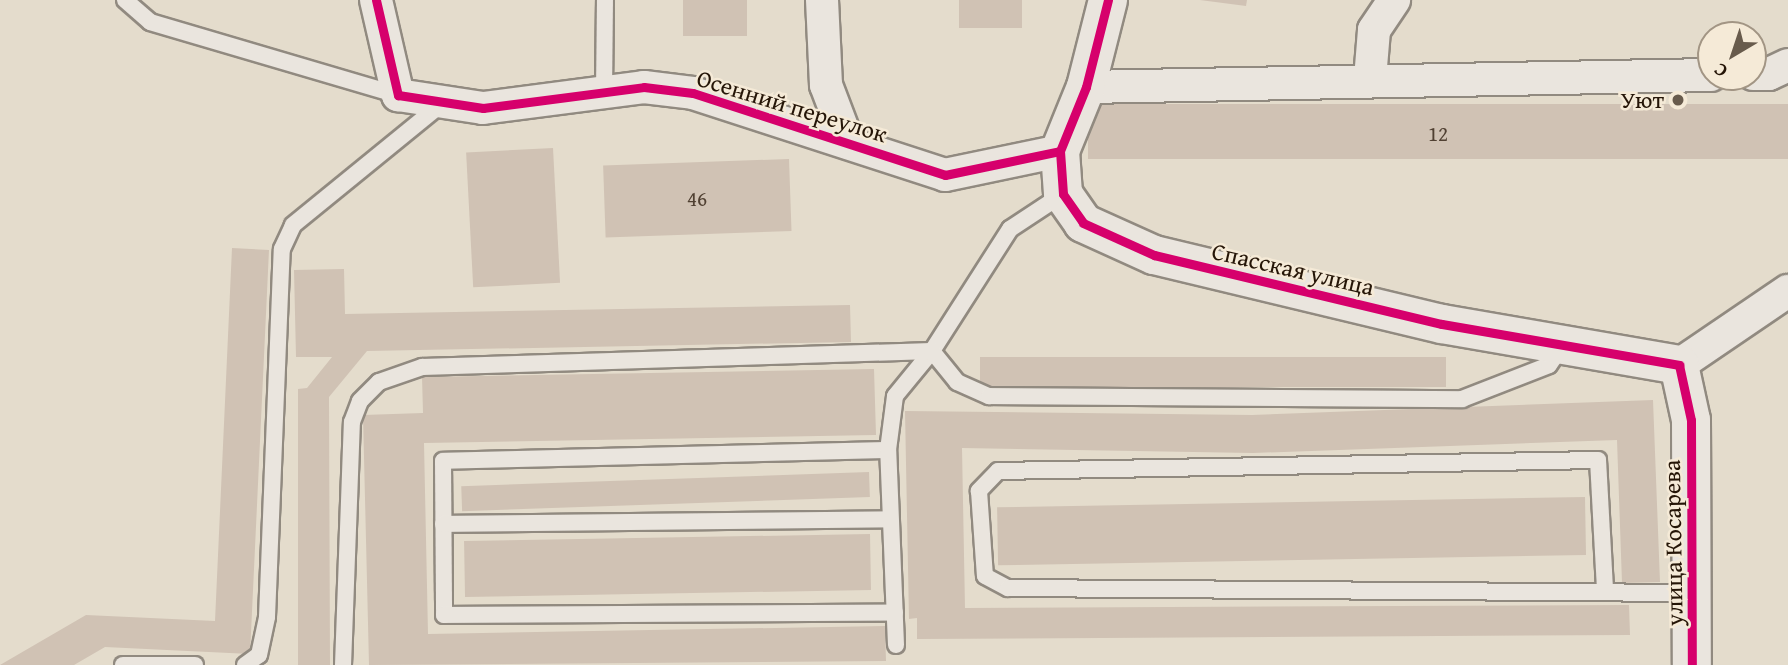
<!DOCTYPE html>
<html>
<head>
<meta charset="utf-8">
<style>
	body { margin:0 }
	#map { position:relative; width:1788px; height:665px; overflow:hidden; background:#e4dccc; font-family:"Gentium Book Plus",serif }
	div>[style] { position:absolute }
	.building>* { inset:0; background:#d0c2b4; transform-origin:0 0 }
	.roads { filter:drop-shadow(2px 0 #918a80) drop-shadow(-2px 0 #918a80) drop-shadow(0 2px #918a80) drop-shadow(0 -2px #918a80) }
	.service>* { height:16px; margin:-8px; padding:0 8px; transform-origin:8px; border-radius:8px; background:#eae5de }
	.minor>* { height:32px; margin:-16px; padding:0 16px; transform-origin:16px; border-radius:16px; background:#eae5de }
	.tertiary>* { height:38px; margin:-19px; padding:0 19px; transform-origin:19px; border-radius:19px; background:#eae5de }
	.cycleway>* { height:9px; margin:-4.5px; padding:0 4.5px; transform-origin:4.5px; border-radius:4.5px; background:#d6006c }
	.dots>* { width:19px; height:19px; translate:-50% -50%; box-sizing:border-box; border:4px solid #f5ead7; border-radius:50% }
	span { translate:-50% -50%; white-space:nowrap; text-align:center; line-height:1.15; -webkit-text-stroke:5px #f5ead7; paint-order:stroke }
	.number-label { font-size:21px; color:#504032 }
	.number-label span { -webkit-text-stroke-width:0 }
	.poi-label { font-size:24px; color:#251507 }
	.right { translate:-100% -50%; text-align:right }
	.street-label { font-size:24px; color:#251507 }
	.north { position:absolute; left:1697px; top:21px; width:70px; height:70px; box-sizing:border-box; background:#f5ead7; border:2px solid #a29584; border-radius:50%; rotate:219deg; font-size:19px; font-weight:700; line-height:28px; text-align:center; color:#251507 }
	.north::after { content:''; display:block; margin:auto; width:24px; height:32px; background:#685b4c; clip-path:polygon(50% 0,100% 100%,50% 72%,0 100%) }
</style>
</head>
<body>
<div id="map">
	<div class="building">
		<i style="left:683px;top:0;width:64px;height:36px"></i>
		<i style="left:959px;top:0;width:63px;height:28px"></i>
		<i style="clip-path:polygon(1200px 0,1247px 0,1246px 6px)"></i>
		<i style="left:1788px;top:104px;width:55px;height:700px;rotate:90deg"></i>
		<i style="left:553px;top:148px;width:135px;height:87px;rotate:87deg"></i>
		<i style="left:789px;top:159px;width:72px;height:186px;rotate:88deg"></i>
		<i style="clip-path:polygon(232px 248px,269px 250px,250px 654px,105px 647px,74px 665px,0 665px,86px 615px,215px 621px)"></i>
		<i style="clip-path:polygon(344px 269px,345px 314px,850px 305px,851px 342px,367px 351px,329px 397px,330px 665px,298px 665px,298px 389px,307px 388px,332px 357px,296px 357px,294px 270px)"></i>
		<i style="left:980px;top:357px;width:466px;height:30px"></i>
		<i style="clip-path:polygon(874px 369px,876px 435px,424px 443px,428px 634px,885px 626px,886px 661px,369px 665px,363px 415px,423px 413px,422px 377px)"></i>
		<i style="clip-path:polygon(1653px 400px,1660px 582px,1622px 583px,1617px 440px,1253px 453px,962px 448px,965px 608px,1629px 605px,1630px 635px,917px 639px,917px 618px,909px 619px,905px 411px,1252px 415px)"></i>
		<i style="left:869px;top:472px;width:25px;height:408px;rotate:88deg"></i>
		<i style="left:1585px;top:497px;width:58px;height:588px;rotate:89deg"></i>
		<i style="left:870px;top:534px;width:56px;height:406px;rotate:89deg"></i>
	</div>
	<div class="roads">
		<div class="service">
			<i style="left:125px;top:0;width:33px;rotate:41deg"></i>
			<i style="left:150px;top:22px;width:259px;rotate:16.4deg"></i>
			<i style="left:604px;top:93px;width:93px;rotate:-89.4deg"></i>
			<i style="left:888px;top:450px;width:445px;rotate:178.6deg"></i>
			<i style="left:443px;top:461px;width:154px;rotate:89.6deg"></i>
			<i style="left:444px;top:615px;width:451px;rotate:-0.3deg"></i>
			<i style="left:443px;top:524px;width:447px;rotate:-0.6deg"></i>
			<i style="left:1605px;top:589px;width:129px;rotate:-93.1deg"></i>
			<i style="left:1598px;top:460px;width:600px;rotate:178.95deg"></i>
			<i style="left:998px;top:471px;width:28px;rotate:134deg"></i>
			<i style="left:979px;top:491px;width:85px;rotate:86deg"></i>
			<i style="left:985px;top:576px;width:26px;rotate:28deg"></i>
			<i style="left:1008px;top:588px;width:684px;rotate:0.42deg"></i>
			<i style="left:896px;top:645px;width:195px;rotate:-92.3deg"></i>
			<i style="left:888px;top:450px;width:54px;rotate:-82.6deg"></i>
			<i style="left:895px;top:396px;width:58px;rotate:-50.6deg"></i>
			<i style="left:932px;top:351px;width:145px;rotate:-57.4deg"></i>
			<i style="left:1010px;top:229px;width:64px;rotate:-33.4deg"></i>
			<i style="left:123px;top:665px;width:72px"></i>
			<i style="left:245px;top:665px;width:17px;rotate:-36deg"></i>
			<i style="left:259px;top:655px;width:39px;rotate:-78deg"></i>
			<i style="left:267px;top:617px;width:368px;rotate:-87.7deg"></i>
			<i style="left:282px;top:249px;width:26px;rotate:-65deg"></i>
			<i style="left:293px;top:225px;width:195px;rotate:-39.2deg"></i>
			<i style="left:343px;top:665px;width:243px;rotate:-87.9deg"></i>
			<i style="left:352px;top:422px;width:22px;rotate:-69deg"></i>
			<i style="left:360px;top:401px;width:27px;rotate:-45deg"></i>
			<i style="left:379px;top:382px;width:46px;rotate:-19.2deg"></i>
			<i style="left:422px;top:367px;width:510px;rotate:-1.8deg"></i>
			<i style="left:932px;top:351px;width:40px;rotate:51deg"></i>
			<i style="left:957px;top:382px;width:35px;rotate:24deg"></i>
			<i style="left:989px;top:396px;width:473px;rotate:0.4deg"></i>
			<i style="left:1462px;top:399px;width:93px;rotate:-21.3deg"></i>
			<i style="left:1549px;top:365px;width:23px;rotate:-56deg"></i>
		</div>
		<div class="minor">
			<i style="left:376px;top:0;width:98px;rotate:77deg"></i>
			<i style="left:398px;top:95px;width:86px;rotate:8.7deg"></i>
			<i style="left:483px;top:108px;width:162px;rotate:-7.4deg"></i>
			<i style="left:644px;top:87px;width:49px;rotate:7deg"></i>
			<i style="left:693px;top:93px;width:265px;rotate:18deg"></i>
			<i style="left:945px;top:175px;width:117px;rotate:-11.8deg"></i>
			<i style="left:822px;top:0;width:85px;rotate:87.3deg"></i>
			<i style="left:826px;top:85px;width:62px;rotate:69.2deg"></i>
			<i style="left:1753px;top:74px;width:16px"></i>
			<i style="left:1769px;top:74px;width:21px;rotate:-25deg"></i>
			<i style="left:1370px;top:79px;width:49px;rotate:-85.3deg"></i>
			<i style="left:1374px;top:30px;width:36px;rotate:-56deg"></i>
			<i style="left:1086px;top:87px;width:625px;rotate:-1.1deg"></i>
			<i style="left:1679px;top:365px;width:132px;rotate:-34.2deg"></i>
		</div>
		<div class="tertiary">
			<i style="left:1108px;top:0;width:90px;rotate:104.2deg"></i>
			<i style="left:1086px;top:87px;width:69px;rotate:112.1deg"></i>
			<i style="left:1060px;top:151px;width:43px;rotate:86deg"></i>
			<i style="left:1063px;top:194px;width:35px;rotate:55deg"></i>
			<i style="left:1083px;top:223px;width:78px;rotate:24.3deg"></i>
			<i style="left:1154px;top:255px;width:296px;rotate:13.5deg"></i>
			<i style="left:1442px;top:324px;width:241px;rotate:9.8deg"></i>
			<i style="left:1679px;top:365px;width:56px;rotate:77.7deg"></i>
			<i style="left:1691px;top:420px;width:245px;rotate:89.8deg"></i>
		</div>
	</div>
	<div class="cycleway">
		<i style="left:376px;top:0;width:98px;rotate:77deg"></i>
		<i style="left:398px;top:95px;width:86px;rotate:8.7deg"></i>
		<i style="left:483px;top:108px;width:162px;rotate:-7.4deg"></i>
		<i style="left:644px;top:87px;width:49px;rotate:7deg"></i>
		<i style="left:693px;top:93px;width:265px;rotate:18deg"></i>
		<i style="left:945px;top:175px;width:117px;rotate:-11.8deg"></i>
		<i style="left:1108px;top:0;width:90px;rotate:104.2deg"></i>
		<i style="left:1086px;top:87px;width:69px;rotate:112.1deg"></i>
		<i style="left:1060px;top:151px;width:43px;rotate:86deg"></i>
		<i style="left:1063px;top:194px;width:35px;rotate:55deg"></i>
		<i style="left:1083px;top:223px;width:78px;rotate:24.3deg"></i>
		<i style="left:1154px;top:255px;width:296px;rotate:13.5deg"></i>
		<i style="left:1442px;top:324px;width:241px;rotate:9.8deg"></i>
		<i style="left:1679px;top:365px;width:56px;rotate:77.7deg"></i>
		<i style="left:1691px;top:420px;width:245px;rotate:89.8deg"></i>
	</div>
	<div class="dots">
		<i style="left:1678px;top:100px;background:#685b4c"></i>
	</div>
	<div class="number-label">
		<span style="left:1438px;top:134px">12</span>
		<span style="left:697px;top:199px">46</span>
	</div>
	<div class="poi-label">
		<span class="right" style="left:1664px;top:100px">Уют</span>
	</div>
	<div class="street-label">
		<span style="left:792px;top:106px;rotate:17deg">Осенний переулок</span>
		<span style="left:1293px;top:269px;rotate:13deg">Спасская улица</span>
		<span style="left:1673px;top:543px;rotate:-91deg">улица Косарева</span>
	</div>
	<div class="north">С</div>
</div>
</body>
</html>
